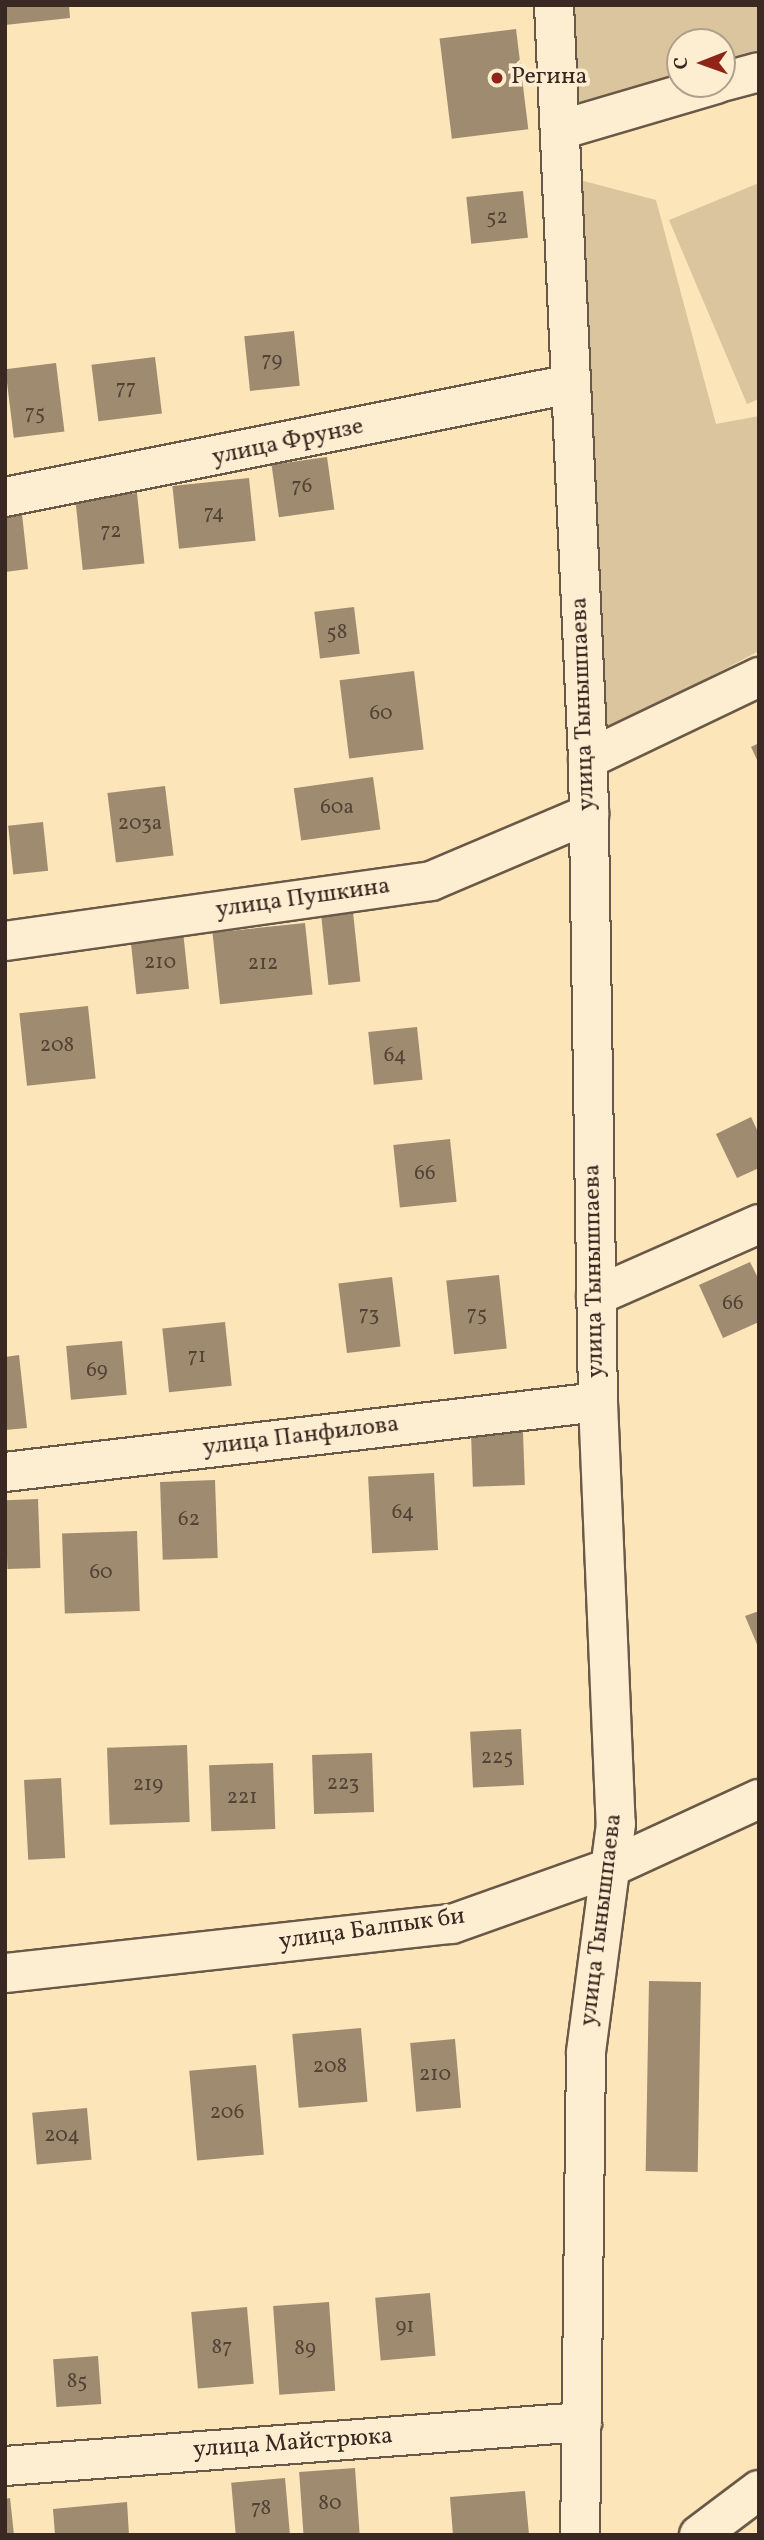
<!DOCTYPE html>
<html>
<head>
<meta charset="utf-8">
<style>
	body { margin:0 }
	#map { position:relative; width:764px; height:2540px; overflow:hidden; background:#fce5b8; font-family:Vollkorn,serif }
	div>[style] { position:absolute }
	.green>* { inset:0; background:#dbc59e }
	.building>* { inset:0; background:#9f8b70; transform-origin:0 0 }
	.roads { filter:drop-shadow(2px 0 #6a5848) drop-shadow(-2px 0 #6a5848) drop-shadow(0 2px #6a5848) drop-shadow(0 -2px #6a5848) }
	.minor>* { height:38px; margin:-19px; padding:0 19px; transform-origin:19px; border-radius:19px; background:#fdeed1 }
	.dots>* { width:19px; height:19px; translate:-50% -50%; box-sizing:border-box; border:4px solid #fdeed1; border-radius:50% }
	span { translate:-50% -50%; white-space:nowrap; text-align:center; line-height:1.15; -webkit-text-stroke:7px #fdeed1; paint-order:stroke }
	.number-label { font-size:21px; color:#534236 }
	.number-label span { -webkit-text-stroke-width:0 }
	.poi-label { font-size:24px; color:#3a2922 }
	.left { translate:0 -50%; text-align:left }
	.street-label { font-size:24px; color:#3a2922 }
	.frame { position:absolute; inset:0; border:7px solid #3a2922; pointer-events:none }
	.north { position:absolute; left:666px; top:28px; width:70px; height:70px; box-sizing:border-box; background:#fdeed1; border:2px solid #af9f8b; border-radius:50%; rotate:269deg; font-size:19px; font-weight:700; line-height:28px; text-align:center; color:#3a2922 }
	.north::after { content:''; display:block; margin:auto; width:24px; height:32px; background:#8f2418; clip-path:polygon(50% 0,100% 100%,50% 72%,0 100%) }
</style>
</head>
<body>
<div id="map">
	<div class="green">
		<i style="clip-path:polygon(564px 5px,759px 5px,759px 54px,722px 65px,722px 42px,680px 42px,680px 78px,568px 111px)"></i>
		<i style="clip-path:polygon(576px 179px,656px 200px,716px 424px,759px 416px,759px 651px,606px 731px)"></i>
		<i style="clip-path:polygon(759px 183px,759px 399px,747px 404px,669px 220px)"></i>
	</div>
	<div class="building">
		<i style="clip-path:polygon(5px 5px,69px 5px,70px 18px,5px 25px)"></i>
		<i style="left:516px;top:29px;width:101px;height:77px;rotate:83deg"></i>
		<i style="left:523px;top:191px;width:47px;height:57px;rotate:84deg"></i>
		<i style="left:294px;top:331px;width:55px;height:50px;rotate:84deg"></i>
		<i style="left:155px;top:357px;width:57px;height:64px;rotate:83deg"></i>
		<i style="left:56px;top:363px;width:69px;height:51px;rotate:83deg"></i>
		<i style="left:327px;top:457px;width:53px;height:56px;rotate:82deg"></i>
		<i style="left:249px;top:478px;width:63px;height:77px;rotate:84deg"></i>
		<i style="left:137px;top:493px;width:71px;height:62px;rotate:84deg"></i>
		<i style="clip-path:polygon(22px 514px,28px 569px,5px 572px,5px 516px)"></i>
		<i style="left:354px;top:607px;width:47px;height:40px;rotate:83deg"></i>
		<i style="left:414px;top:671px;width:79px;height:75px;rotate:83deg"></i>
		<i style="clip-path:polygon(759px 743px,759px 764px,751px 747px)"></i>
		<i style="left:373px;top:777px;width:53px;height:80px;rotate:82deg"></i>
		<i style="left:165px;top:786px;width:70px;height:58px;rotate:83deg"></i>
		<i style="left:43px;top:822px;width:49px;height:35px;rotate:84deg"></i>
		<i style="left:353px;top:912px;width:70px;height:32px;rotate:84deg"></i>
		<i style="left:305px;top:923px;width:72px;height:93px;rotate:84deg"></i>
		<i style="left:183px;top:931px;width:58px;height:53px;rotate:84deg"></i>
		<i style="left:88px;top:1006px;width:73px;height:69px;rotate:84deg"></i>
		<i style="left:417px;top:1027px;width:53px;height:49px;rotate:84deg"></i>
		<i style="clip-path:polygon(751px 1117px,759px 1134px,759px 1168px,737px 1178px,716px 1134px)"></i>
		<i style="left:450px;top:1139px;width:63px;height:57px;rotate:84deg"></i>
		<i style="clip-path:polygon(750px 1262px,759px 1280px,759px 1322px,723px 1338px,699px 1285px)"></i>
		<i style="left:499px;top:1275px;width:74px;height:53px;rotate:84deg"></i>
		<i style="left:392px;top:1277px;width:70px;height:54px;rotate:83deg"></i>
		<i style="left:225px;top:1322px;width:64px;height:63px;rotate:84deg"></i>
		<i style="left:122px;top:1341px;width:54px;height:56px;rotate:85deg"></i>
		<i style="clip-path:polygon(19px 1355px,27px 1428px,5px 1430px,5px 1357px)"></i>
		<i style="left:523px;top:1432px;width:53px;height:52px;rotate:88deg"></i>
		<i style="left:434px;top:1473px;width:77px;height:66px;rotate:87deg"></i>
		<i style="left:215px;top:1480px;width:78px;height:55px;rotate:88deg"></i>
		<i style="left:38px;top:1499px;width:69px;height:33px;rotate:88deg"></i>
		<i style="left:137px;top:1531px;width:80px;height:75px;rotate:88deg"></i>
		<i style="clip-path:polygon(759px 1611px,759px 1649px,745px 1616px)"></i>
		<i style="left:521px;top:1729px;width:56px;height:51px;rotate:87deg"></i>
		<i style="left:187px;top:1745px;width:77px;height:80px;rotate:88deg"></i>
		<i style="left:372px;top:1753px;width:59px;height:60px;rotate:88deg"></i>
		<i style="left:273px;top:1763px;width:66px;height:64px;rotate:88deg"></i>
		<i style="left:61px;top:1778px;width:80px;height:37px;rotate:87deg"></i>
		<i style="left:649px;top:1981px;width:52px;height:190px;rotate:1deg"></i>
		<i style="left:361px;top:2028px;width:74px;height:69px;rotate:85deg"></i>
		<i style="left:455px;top:2039px;width:69px;height:45px;rotate:85deg"></i>
		<i style="left:256px;top:2065px;width:90px;height:67px;rotate:85deg"></i>
		<i style="left:87px;top:2108px;width:52px;height:55px;rotate:85deg"></i>
		<i style="left:430px;top:2293px;width:63px;height:55px;rotate:85deg"></i>
		<i style="left:329px;top:2302px;width:89px;height:56px;rotate:86deg"></i>
		<i style="left:247px;top:2307px;width:77px;height:56px;rotate:85deg"></i>
		<i style="left:98px;top:2356px;width:48px;height:45px;rotate:86deg"></i>
		<i style="left:355px;top:2468px;width:67px;height:56px;rotate:86deg"></i>
		<i style="left:285px;top:2478px;width:57px;height:54px;rotate:85deg"></i>
		<i style="clip-path:polygon(525px 2491px,529px 2535px,453px 2535px,450px 2497px)"></i>
		<i style="clip-path:polygon(10px 2498px,14px 2535px,5px 2535px,5px 2499px)"></i>
		<i style="clip-path:polygon(127px 2502px,129px 2535px,55px 2535px,53px 2509px)"></i>
	</div>
	<div class="roads">
		<div class="minor">
			<i style="left:554px;top:5px;width:755px;rotate:87.42deg"></i>
			<i style="left:588px;top:759px;width:643px;rotate:89.11deg"></i>
			<i style="left:598px;top:1402px;width:422px;rotate:87.6deg"></i>
			<i style="left:616px;top:1824px;width:231px;rotate:97.5deg"></i>
			<i style="left:586px;top:2053px;width:482px;rotate:90.7deg"></i>
			<i style="left:722px;top:82px;width:38px;rotate:-15deg"></i>
			<i style="left:560px;top:130px;width:163px;rotate:-16.4deg"></i>
			<i style="left:5px;top:497px;width:577px;rotate:-11.29deg"></i>
			<i style="left:588px;top:759px;width:190px;rotate:-25.6deg"></i>
			<i style="left:5px;top:941px;width:430px;rotate:-8deg"></i>
			<i style="left:431px;top:881px;width:172px;rotate:-23deg"></i>
			<i style="left:596px;top:1296px;width:178px;rotate:-23.8deg"></i>
			<i style="left:5px;top:1472px;width:597px;rotate:-6.73deg"></i>
			<i style="left:5px;top:1973px;width:450px;rotate:-6.3deg"></i>
			<i style="left:452px;top:1924px;width:167px;rotate:-19.6deg"></i>
			<i style="left:609px;top:1868px;width:165px;rotate:-24.7deg"></i>
			<i style="left:5px;top:2466px;width:579px;rotate:-4.36deg"></i>
			<i style="left:699px;top:2535px;width:75px;rotate:-36.9deg"></i>
		</div>
	</div>
	<div class="dots">
		<i style="left:497px;top:78px;background:#8f2418"></i>
	</div>
	<div class="number-label">
		<span style="left:497px;top:218px">52</span>
		<span style="left:272px;top:361px">79</span>
		<span style="left:126px;top:389px">77</span>
		<span style="left:35px;top:414px">75</span>
		<span style="left:302px;top:487px">76</span>
		<span style="left:214px;top:514px">74</span>
		<span style="left:111px;top:532px">72</span>
		<span style="left:337px;top:633px">58</span>
		<span style="left:381px;top:714px">60</span>
		<span style="left:337px;top:808px">60а</span>
		<span style="left:140px;top:824px">203а</span>
		<span style="left:160px;top:963px">210</span>
		<span style="left:263px;top:964px">212</span>
		<span style="left:57px;top:1046px">208</span>
		<span style="left:395px;top:1056px">64</span>
		<span style="left:425px;top:1174px">66</span>
		<span style="left:733px;top:1304px">66</span>
		<span style="left:369px;top:1315px">73</span>
		<span style="left:477px;top:1315px">75</span>
		<span style="left:197px;top:1357px">71</span>
		<span style="left:97px;top:1371px">69</span>
		<span style="left:403px;top:1513px">64</span>
		<span style="left:189px;top:1520px">62</span>
		<span style="left:101px;top:1573px">60</span>
		<span style="left:497px;top:1758px">225</span>
		<span style="left:343px;top:1784px">223</span>
		<span style="left:148px;top:1785px">219</span>
		<span style="left:242px;top:1798px">221</span>
		<span style="left:330px;top:2067px">208</span>
		<span style="left:435px;top:2075px">210</span>
		<span style="left:227px;top:2113px">206</span>
		<span style="left:62px;top:2136px">204</span>
		<span style="left:405px;top:2327px">91</span>
		<span style="left:222px;top:2348px">87</span>
		<span style="left:305px;top:2349px">89</span>
		<span style="left:77px;top:2382px">85</span>
		<span style="left:330px;top:2504px">80</span>
		<span style="left:261px;top:2509px">78</span>
	</div>
	<div class="poi-label">
		<span class="left" style="left:511px;top:78px">Регина</span>
	</div>
	<div class="street-label">
		<span style="left:288px;top:443px;rotate:-12deg">улица Фрунзе</span>
		<span style="left:584px;top:704px;rotate:-92deg">улица Тынышпаева</span>
		<span style="left:303px;top:899px;rotate:-8deg">улица Пушкина</span>
		<span style="left:595px;top:1271px;rotate:-91deg">улица Тынышпаева</span>
		<span style="left:301px;top:1437px;rotate:-7deg">улица Панфилова</span>
		<span style="left:602px;top:1920px;rotate:-83deg">улица Тынышпаева</span>
		<span style="left:372px;top:1930px;rotate:-8deg">улица Балпык би</span>
		<span style="left:293px;top:2444px;rotate:-4deg">улица Майстрюка</span>
	</div>
	<div class="frame"></div>
	<div class="north">С</div>
</div>
</body>
</html>
